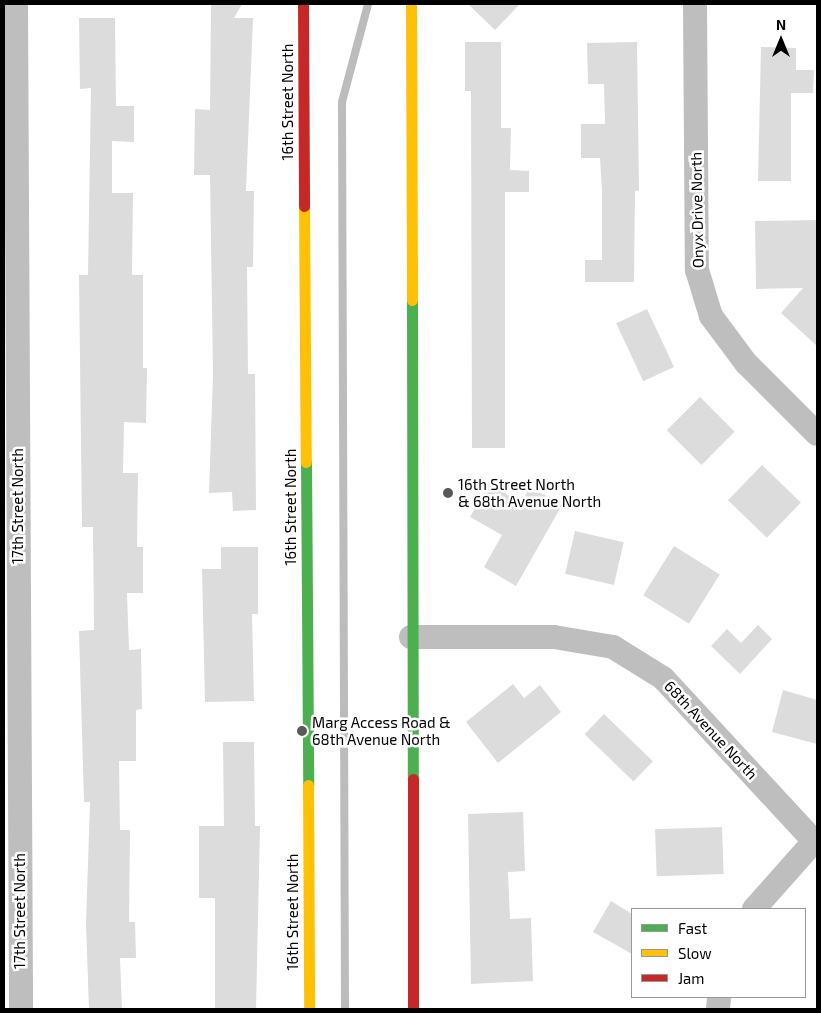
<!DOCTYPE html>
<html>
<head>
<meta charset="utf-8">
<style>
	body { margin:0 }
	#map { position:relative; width:821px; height:1013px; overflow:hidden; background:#fff; font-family:"Exo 2",sans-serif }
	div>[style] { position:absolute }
	.stream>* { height:8px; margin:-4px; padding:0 4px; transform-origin:4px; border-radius:4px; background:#bcbcbc }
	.building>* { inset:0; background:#dcdcdc; transform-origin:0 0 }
	.street>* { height:24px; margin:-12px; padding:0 12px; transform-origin:12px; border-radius:12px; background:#bebebe }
	.fast>* { height:11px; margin:-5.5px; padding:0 5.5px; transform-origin:5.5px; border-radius:5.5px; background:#4caf50 }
	.slow>* { height:11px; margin:-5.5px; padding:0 5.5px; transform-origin:5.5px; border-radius:5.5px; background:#ffc107 }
	.jam>* { height:11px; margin:-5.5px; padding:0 5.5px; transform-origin:5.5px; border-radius:5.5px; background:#c62828 }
	.dots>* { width:14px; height:14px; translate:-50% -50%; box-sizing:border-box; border:2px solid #fff; border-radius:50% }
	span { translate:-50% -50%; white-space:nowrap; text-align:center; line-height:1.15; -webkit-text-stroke:5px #fff; paint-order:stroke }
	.street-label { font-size:15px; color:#000 }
	.poi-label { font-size:15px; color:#000 }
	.left { translate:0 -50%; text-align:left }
	.frame { position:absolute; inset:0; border:5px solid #000; pointer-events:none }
	.legend { position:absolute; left:631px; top:908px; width:175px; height:90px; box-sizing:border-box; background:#fff; border:1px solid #999; margin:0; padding:6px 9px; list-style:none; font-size:15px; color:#000 }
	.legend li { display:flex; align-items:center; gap:10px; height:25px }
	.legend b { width:25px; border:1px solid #999 }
	.north { position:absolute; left:756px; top:15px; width:50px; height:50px; -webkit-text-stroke:4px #fff; paint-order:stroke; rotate:0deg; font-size:14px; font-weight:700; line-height:20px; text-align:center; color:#000 }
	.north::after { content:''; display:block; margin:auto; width:18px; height:22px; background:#000; clip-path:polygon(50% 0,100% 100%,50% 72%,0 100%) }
</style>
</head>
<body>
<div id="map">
	<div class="stream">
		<i style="left:345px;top:1009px;width:907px;rotate:-90.19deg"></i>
		<i style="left:342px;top:102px;width:101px;rotate:-75.1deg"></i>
	</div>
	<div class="building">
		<i style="clip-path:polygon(211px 4px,242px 4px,234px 18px,253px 18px,246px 191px,254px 191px,253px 267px,247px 267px,248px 374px,255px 374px,256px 510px,233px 511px,232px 492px,209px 493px,213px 374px,210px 175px,194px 175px,195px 109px,210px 110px)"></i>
		<i style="clip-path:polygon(468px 4px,520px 4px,495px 30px)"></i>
		<i style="clip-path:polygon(79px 18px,115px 18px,116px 106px,134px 106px,134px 142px,112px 141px,112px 193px,133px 193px,132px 275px,143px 275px,143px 368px,147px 368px,146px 423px,124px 422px,123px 473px,138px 473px,137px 547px,143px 547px,143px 593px,127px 593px,129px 650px,141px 649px,142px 709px,136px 710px,136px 761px,119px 761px,120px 830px,130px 830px,129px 922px,135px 922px,136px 958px,120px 958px,122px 1009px,89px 1009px,86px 924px,90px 802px,84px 802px,79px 631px,94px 630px,93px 527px,82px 527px,79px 275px,88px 275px,91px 88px,80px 89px)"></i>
		<i style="clip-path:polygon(465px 42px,501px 42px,501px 128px,511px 128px,510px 170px,529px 171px,529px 192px,505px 192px,505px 448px,472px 448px,471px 91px,465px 91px)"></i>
		<i style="clip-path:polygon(637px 42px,639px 191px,635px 191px,634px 282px,585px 282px,585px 260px,602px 260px,602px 191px,600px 158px,581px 158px,581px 124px,605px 124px,604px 84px,588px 84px,587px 43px)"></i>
		<i style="clip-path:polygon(761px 47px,796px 48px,796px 70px,814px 70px,813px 93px,791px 93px,791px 181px,758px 181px)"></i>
		<i style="clip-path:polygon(817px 220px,817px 346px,781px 313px,803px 288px,756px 289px,755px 221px)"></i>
		<i style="left:647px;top:309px;width:64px;height:34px;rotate:65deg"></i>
		<i style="left:700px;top:397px;width:49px;height:47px;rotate:45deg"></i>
		<i style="left:762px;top:465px;width:54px;height:49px;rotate:44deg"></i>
		<i style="clip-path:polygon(489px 484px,521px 503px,530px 487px,562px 505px,516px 586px,484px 567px,502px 535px,470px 517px)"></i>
		<i style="left:575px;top:531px;width:50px;height:44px;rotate:13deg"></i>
		<i style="left:674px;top:546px;width:54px;height:58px;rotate:32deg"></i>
		<i style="clip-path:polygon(221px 547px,258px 547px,258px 614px,252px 614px,254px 701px,205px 702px,202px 569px,221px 569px)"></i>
		<i style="clip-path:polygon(758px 625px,772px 639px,740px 674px,711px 646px,727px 629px,741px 643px)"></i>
		<i style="clip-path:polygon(513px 684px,524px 698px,540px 685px,561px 712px,498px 763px,466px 722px)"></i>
		<i style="clip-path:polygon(783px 690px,817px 700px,817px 744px,772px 732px)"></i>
		<i style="left:604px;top:714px;width:68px;height:28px;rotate:44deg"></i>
		<i style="clip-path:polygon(223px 742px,254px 742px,255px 826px,260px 826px,256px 1009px,215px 1009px,215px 898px,199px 898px,199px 826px,224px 826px)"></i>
		<i style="clip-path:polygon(523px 812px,525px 871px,508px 872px,510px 919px,531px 918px,533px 981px,471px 984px,468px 814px)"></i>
		<i style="left:722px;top:827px;width:47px;height:67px;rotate:88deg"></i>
		<i style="clip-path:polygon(611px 901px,632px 914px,632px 954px,593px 932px)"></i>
	</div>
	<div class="street">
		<i style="left:16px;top:4px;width:1005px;rotate:89.71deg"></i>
		<i style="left:695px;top:4px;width:266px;rotate:89.6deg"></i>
		<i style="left:697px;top:270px;width:48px;rotate:73.1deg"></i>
		<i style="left:711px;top:316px;width:59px;rotate:53.3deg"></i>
		<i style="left:746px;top:363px;width:100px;rotate:45deg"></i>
		<i style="left:411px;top:637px;width:143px"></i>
		<i style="left:554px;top:637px;width:60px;rotate:9.6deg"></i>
		<i style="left:613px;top:647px;width:59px;rotate:31.8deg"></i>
		<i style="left:663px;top:678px;width:222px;rotate:47.2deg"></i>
		<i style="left:754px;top:909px;width:95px;rotate:-48.4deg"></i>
		<i style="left:718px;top:1009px;width:12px;rotate:-85deg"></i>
	</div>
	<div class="fast">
		<i style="left:412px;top:300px;width:479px;rotate:89.9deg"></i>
		<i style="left:306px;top:462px;width:323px;rotate:89.6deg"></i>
	</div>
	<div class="slow">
		<i style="left:411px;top:4px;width:296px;rotate:89.8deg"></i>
		<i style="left:304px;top:206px;width:256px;rotate:89.6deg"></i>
		<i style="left:308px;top:785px;width:224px;rotate:89.7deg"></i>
	</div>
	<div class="jam">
		<i style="left:303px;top:4px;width:202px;rotate:89.7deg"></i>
		<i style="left:413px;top:779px;width:230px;rotate:90deg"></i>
	</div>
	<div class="dots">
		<i style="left:448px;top:493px;background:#595959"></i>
		<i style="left:302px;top:731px;background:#595959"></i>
	</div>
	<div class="street-label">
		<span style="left:288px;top:102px;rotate:-90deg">16th Street North</span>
		<span style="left:697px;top:210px;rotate:-91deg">Onyx Drive North</span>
		<span style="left:18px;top:506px;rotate:-90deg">17th Street North</span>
		<span style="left:291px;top:507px;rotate:-90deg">16th Street North</span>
		<span style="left:711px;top:730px;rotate:47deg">68th Avenue North</span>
		<span style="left:20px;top:911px;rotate:-90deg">17th Street North</span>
		<span style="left:293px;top:912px;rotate:-90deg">16th Street North</span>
	</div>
	<div class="poi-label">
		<span class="left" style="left:458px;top:493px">16th Street North<br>&amp; 68th Avenue North</span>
		<span class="left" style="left:312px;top:731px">Marg Access Road &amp;<br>68th Avenue North</span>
	</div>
	<div class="frame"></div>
	<ul class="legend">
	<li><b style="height:6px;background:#4caf50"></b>Fast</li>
	<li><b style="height:6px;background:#ffc107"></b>Slow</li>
	<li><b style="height:6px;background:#c62828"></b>Jam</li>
	</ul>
	<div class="north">N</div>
</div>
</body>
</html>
